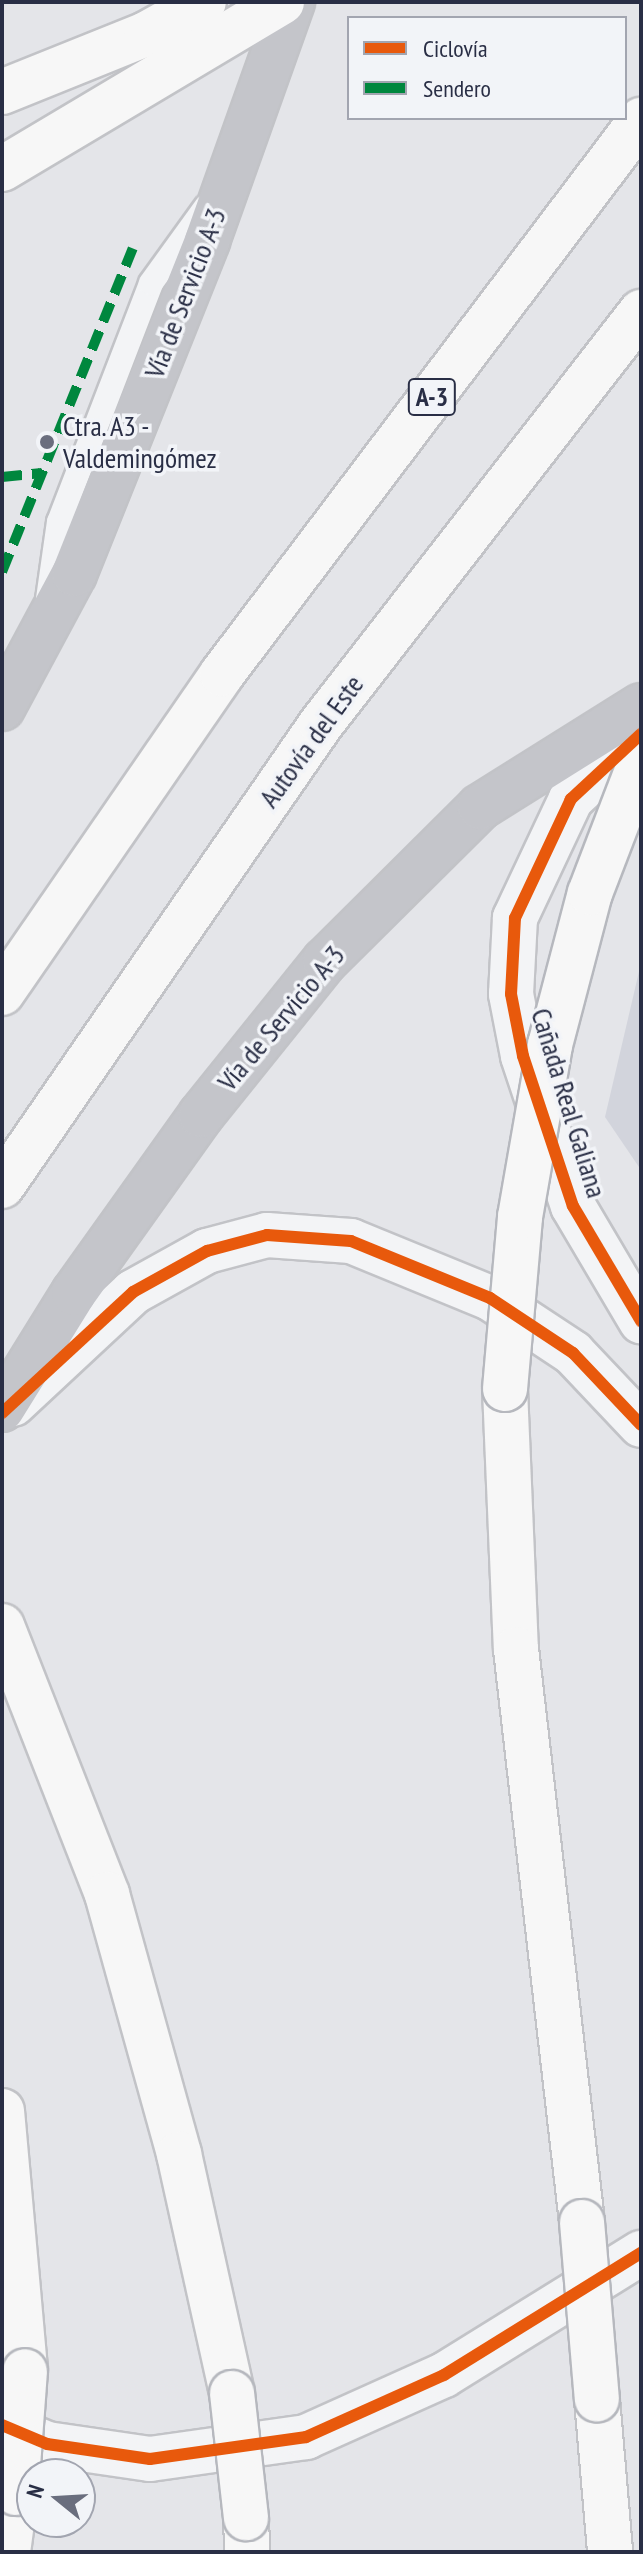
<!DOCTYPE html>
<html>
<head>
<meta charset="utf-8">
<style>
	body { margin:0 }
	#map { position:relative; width:643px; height:2554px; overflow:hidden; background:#e4e5e9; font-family:"PT Sans Narrow",sans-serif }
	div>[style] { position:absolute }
	.built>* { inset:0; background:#d2d4dc }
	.roads { filter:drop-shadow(2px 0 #c2c3c7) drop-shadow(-2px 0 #c2c3c7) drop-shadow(0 2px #c2c3c7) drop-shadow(0 -2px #c2c3c7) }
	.lane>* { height:24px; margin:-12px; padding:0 12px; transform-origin:12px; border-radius:12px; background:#f3f4f6 }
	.street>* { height:44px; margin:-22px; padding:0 22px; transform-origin:22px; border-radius:22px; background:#f3f4f6 }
	.secondary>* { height:44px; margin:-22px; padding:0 22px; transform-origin:22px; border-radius:22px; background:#c4c5ca }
	.highway>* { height:44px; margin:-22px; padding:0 22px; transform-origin:22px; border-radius:22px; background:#f7f7f7 }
	.bridges { filter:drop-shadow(2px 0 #b6b8be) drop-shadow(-2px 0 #b6b8be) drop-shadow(0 2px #b6b8be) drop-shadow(0 -2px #b6b8be) }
	.highway-bridge>* { height:44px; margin:-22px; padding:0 22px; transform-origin:22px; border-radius:22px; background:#f7f7f7 }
	.quiet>* { height:10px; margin-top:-5px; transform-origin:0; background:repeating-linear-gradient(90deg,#00873e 0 20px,transparent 0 30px) }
	.cycleway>* { height:12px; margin:-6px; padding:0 6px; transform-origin:6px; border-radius:6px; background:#e8590c }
	.dots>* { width:22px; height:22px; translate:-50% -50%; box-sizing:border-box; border:4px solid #f2f4f8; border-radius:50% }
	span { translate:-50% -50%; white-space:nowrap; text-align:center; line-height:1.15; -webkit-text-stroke:7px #f2f4f8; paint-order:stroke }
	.shield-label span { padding:2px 6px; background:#f2f4f8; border:2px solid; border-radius:6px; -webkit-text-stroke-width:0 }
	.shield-label { font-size:26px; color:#292e45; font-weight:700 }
	.street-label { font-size:28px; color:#292e45 }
	.poi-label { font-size:28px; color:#292e45 }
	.left { translate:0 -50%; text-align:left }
	.frame { position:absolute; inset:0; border:4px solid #292e45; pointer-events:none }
	.legend { position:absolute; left:347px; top:16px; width:280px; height:104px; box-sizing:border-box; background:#f2f4f8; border:2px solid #a2a5b0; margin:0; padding:10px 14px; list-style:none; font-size:24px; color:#292e45 }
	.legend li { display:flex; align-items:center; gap:16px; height:40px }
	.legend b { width:40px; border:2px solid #a2a5b0 }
	.north { position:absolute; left:16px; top:2458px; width:80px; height:80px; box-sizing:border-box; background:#f2f4f8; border:2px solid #a2a5b0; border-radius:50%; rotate:288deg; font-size:22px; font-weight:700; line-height:32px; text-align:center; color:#292e45 }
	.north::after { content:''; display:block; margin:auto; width:28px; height:36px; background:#6a6e7e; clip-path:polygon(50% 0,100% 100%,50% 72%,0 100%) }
</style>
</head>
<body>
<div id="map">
	<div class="built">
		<i style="clip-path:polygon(641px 963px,641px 1170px,605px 1117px)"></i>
	</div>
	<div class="roads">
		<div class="lane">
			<i style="left:48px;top:599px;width:78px;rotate:-81.9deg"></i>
			<i style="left:59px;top:522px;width:256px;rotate:-68.9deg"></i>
			<i style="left:151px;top:283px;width:94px;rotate:-54.1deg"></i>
		</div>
		<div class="street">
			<i style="left:641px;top:734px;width:96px;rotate:137.1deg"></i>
			<i style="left:571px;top:799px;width:132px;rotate:115.2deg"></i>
			<i style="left:515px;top:918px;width:76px;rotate:93deg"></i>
			<i style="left:511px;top:994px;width:63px;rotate:79deg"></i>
			<i style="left:523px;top:1056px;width:158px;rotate:71.6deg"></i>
			<i style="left:573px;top:1206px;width:134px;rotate:59.4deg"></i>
			<i style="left:13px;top:1404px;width:164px;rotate:-43deg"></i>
			<i style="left:133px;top:1292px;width:85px;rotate:-29deg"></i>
			<i style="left:207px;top:1251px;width:62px;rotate:-14.9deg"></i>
			<i style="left:267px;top:1235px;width:84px;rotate:4.1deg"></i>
			<i style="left:351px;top:1241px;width:150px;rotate:22.3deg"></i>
			<i style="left:490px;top:1298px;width:100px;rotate:33.5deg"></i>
			<i style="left:573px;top:1353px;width:99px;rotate:46.6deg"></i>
			<i style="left:2px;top:2425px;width:49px;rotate:22.9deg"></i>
			<i style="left:47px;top:2444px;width:104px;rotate:8.3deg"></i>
			<i style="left:150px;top:2459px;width:158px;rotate:-8deg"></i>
			<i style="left:306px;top:2437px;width:151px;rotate:-24.2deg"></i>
			<i style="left:444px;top:2375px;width:232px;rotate:-31.8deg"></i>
		</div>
		<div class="secondary">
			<i style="left:2px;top:708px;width:152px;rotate:-61.8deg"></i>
			<i style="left:74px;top:574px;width:359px;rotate:-68.2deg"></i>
			<i style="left:207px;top:241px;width:254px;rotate:-70.4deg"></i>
			<i style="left:2px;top:1409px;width:137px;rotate:-58.2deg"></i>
			<i style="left:74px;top:1293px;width:219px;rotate:-54.5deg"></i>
			<i style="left:201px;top:1115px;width:198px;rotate:-51.2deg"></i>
			<i style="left:325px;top:961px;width:218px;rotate:-44.8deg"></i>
			<i style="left:480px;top:807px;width:190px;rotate:-32.1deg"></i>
		</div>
		<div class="highway">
			<i style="left:2px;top:92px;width:155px;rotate:-21.9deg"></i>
			<i style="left:146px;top:34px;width:66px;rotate:-28.9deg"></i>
			<i style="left:2px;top:169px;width:326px;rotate:-30.8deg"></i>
			<i style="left:2px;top:993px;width:388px;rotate:-55.4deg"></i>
			<i style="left:222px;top:674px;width:695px;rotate:-52.9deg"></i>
			<i style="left:2px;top:1186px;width:561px;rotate:-55.38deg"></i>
			<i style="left:321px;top:724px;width:522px;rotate:-52.16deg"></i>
			<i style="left:505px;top:1389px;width:260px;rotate:87.6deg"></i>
			<i style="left:516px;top:1649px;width:577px;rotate:83.43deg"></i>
			<i style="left:2px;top:1626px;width:288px;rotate:68.6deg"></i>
			<i style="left:107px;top:1894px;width:270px;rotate:74.5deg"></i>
			<i style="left:179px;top:2154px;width:245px;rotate:77.5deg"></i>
			<i style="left:2px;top:2111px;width:261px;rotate:84.9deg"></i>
			<i style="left:597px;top:2399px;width:154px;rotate:85.1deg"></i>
			<i style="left:246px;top:2518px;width:34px;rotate:88deg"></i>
			<i style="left:8px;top:2552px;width:60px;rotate:-82.3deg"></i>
		</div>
	</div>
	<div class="bridges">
		<div class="highway-bridge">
			<i style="left:505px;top:1389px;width:173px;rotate:-85deg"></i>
			<i style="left:520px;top:1217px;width:175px;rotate:-80.1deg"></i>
			<i style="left:550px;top:1045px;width:157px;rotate:-75.3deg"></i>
			<i style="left:590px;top:893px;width:142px;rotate:-69deg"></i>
			<i style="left:582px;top:2222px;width:178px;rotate:85.2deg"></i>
			<i style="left:232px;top:2393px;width:126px;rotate:83.6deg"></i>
			<i style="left:16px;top:2493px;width:122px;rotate:-85.8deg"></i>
		</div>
	</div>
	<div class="quiet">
		<i style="left:2px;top:477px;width:40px;rotate:-5.7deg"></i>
		<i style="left:2px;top:572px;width:349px;rotate:-68deg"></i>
	</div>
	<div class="cycleway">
		<i style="left:641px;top:734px;width:96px;rotate:137.1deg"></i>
		<i style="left:571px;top:799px;width:132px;rotate:115.2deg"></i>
		<i style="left:515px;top:918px;width:76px;rotate:93deg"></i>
		<i style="left:511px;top:994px;width:63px;rotate:79deg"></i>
		<i style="left:523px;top:1056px;width:158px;rotate:71.6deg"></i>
		<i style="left:573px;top:1206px;width:134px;rotate:59.4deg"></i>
		<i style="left:2px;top:1413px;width:178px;rotate:-42.7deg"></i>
		<i style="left:133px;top:1292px;width:85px;rotate:-29deg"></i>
		<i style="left:207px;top:1251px;width:62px;rotate:-14.9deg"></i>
		<i style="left:267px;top:1235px;width:84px;rotate:4.1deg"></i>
		<i style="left:351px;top:1241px;width:150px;rotate:22.3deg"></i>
		<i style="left:490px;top:1298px;width:100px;rotate:33.5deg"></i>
		<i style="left:573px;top:1353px;width:99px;rotate:46.6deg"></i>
		<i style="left:2px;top:2425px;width:49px;rotate:22.9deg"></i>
		<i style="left:47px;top:2444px;width:104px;rotate:8.3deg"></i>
		<i style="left:150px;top:2459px;width:158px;rotate:-8deg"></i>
		<i style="left:306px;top:2437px;width:151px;rotate:-24.2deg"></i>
		<i style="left:444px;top:2375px;width:232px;rotate:-31.8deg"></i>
	</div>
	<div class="dots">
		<i style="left:47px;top:442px;background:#6a6e7e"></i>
	</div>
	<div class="shield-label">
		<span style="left:432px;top:397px">A-3</span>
	</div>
	<div class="street-label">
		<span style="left:185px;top:293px;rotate:-69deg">Vía de Servicio A-3</span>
		<span style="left:311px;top:741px;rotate:-54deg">Autovía del Este</span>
		<span style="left:281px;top:1018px;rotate:-50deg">Vía de Servicio A-3</span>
		<span style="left:569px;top:1103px;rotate:73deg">Cañada Real Galiana</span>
	</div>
	<div class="poi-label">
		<span class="left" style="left:63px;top:442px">Ctra. A3 -<br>Valdemingómez</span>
	</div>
	<div class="frame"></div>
	<ul class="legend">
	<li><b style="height:10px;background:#e8590c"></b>Ciclovía</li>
	<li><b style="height:10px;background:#00873e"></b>Sendero</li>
	</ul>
	<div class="north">N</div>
</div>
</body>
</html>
